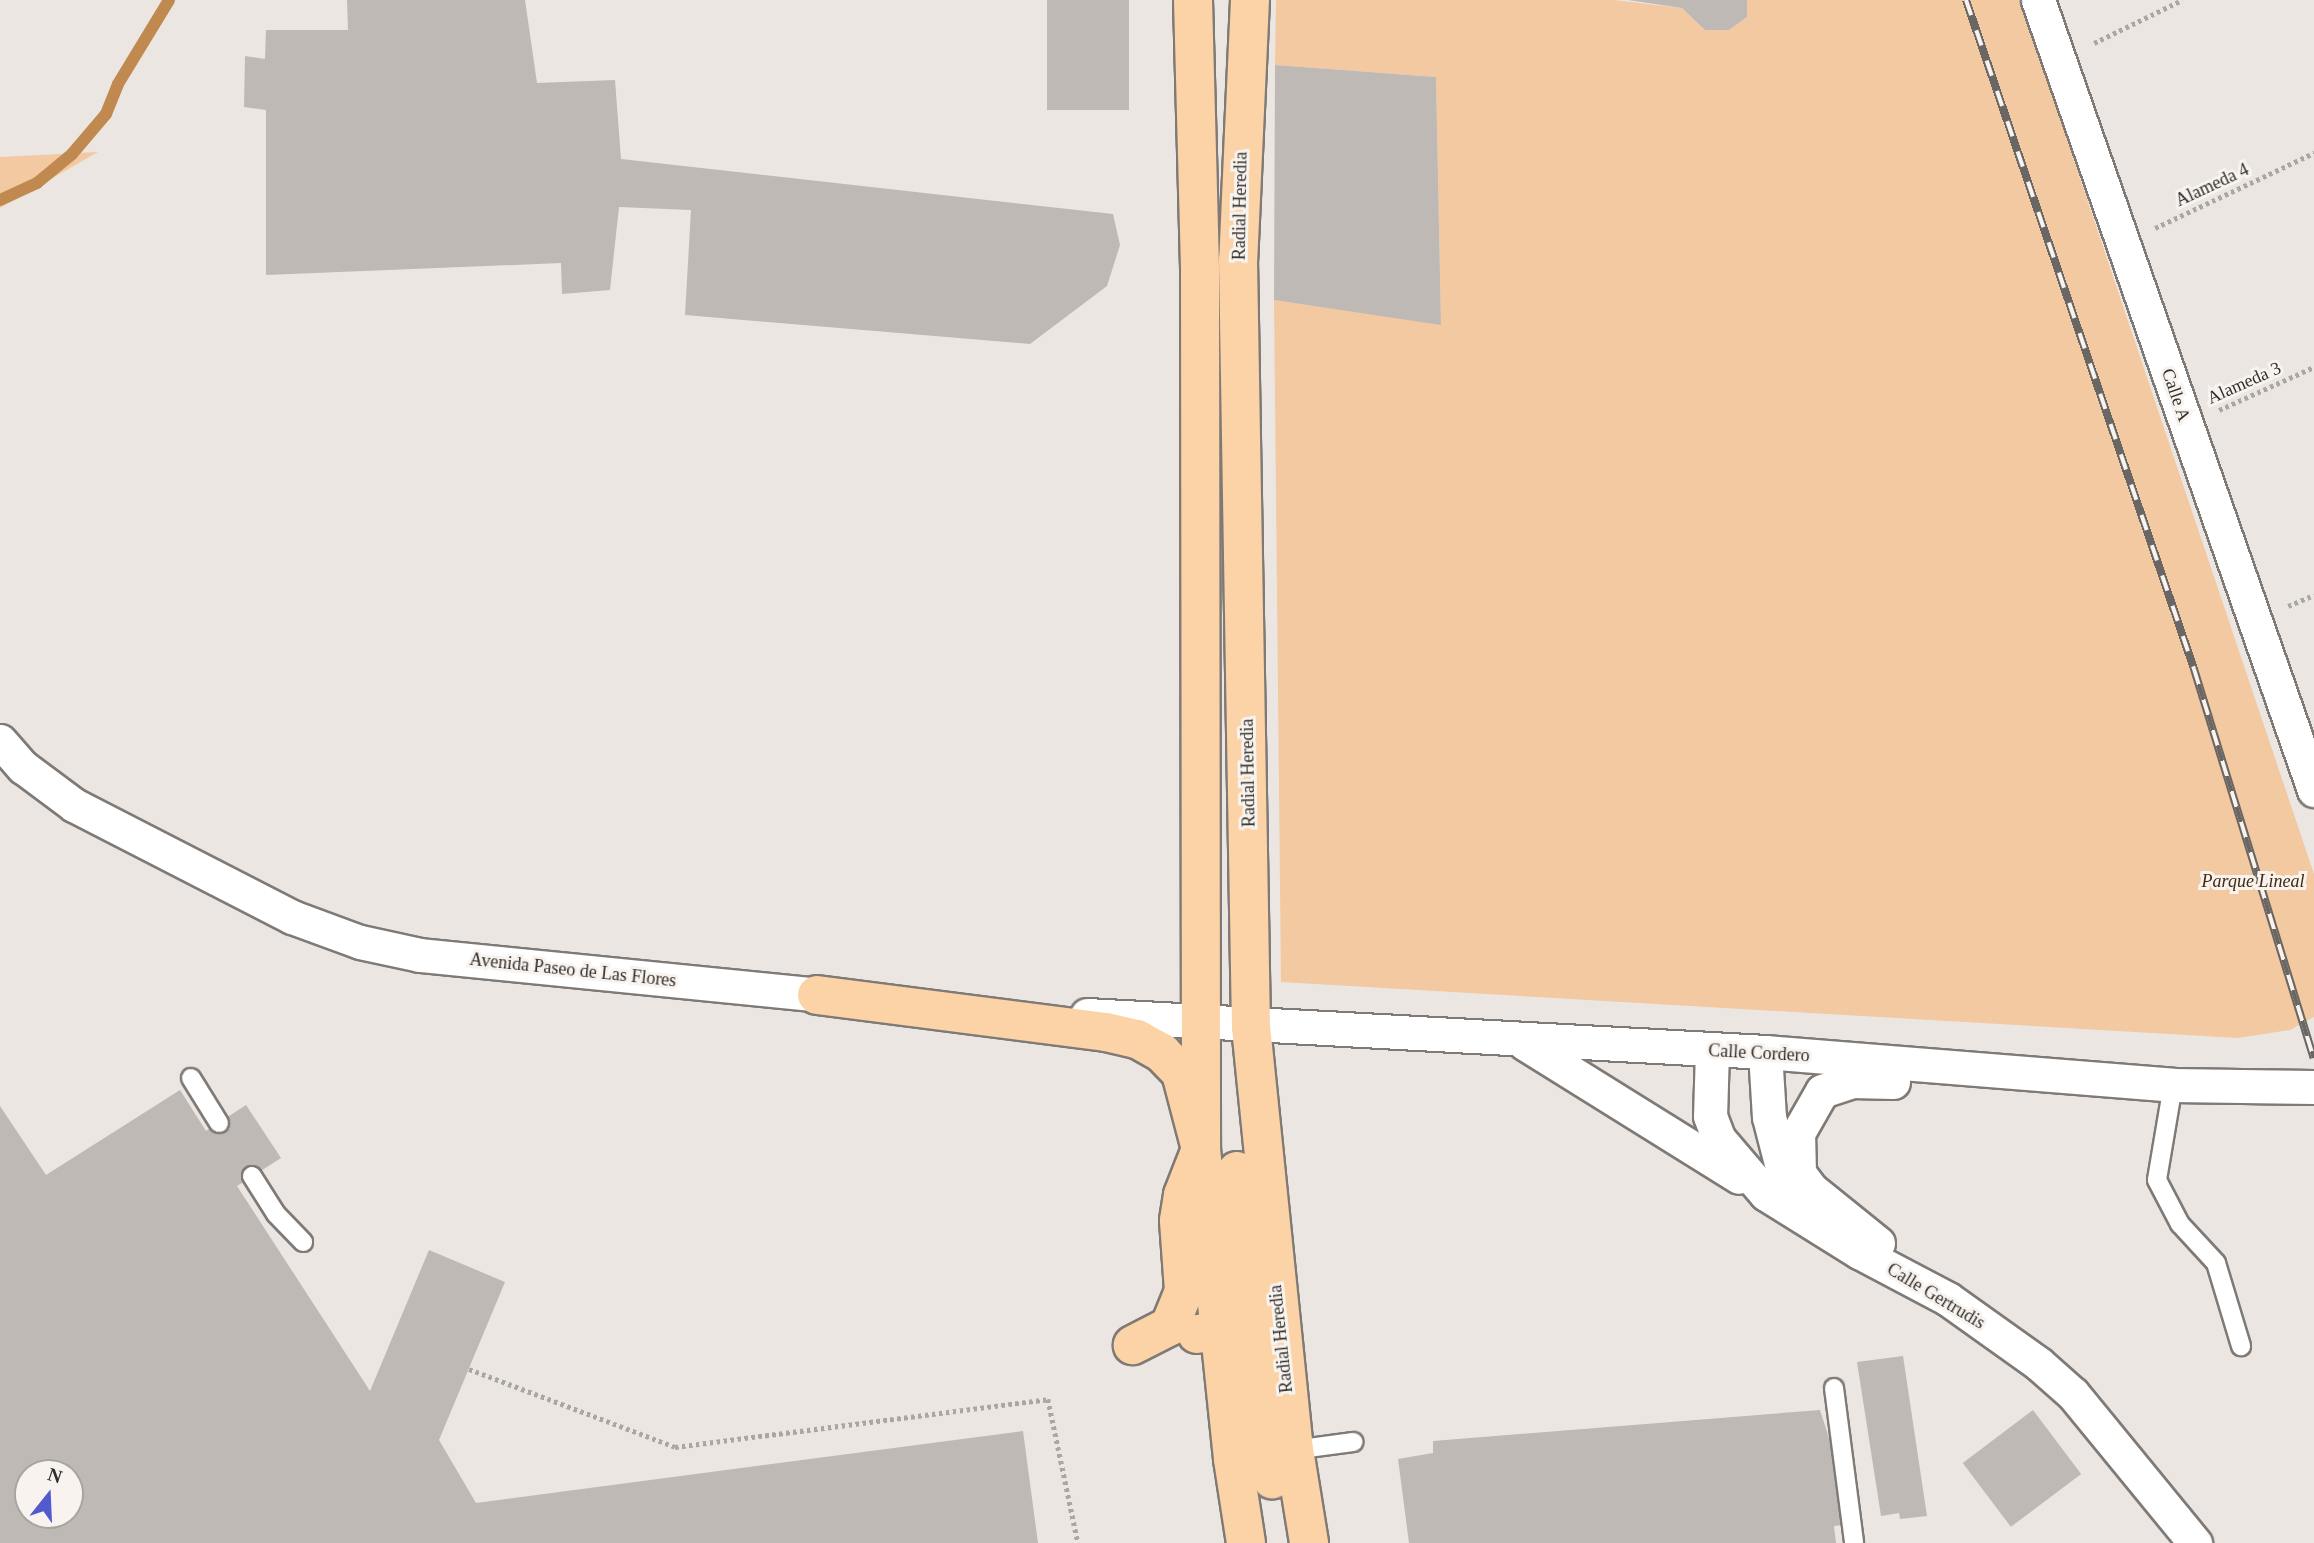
<!DOCTYPE html>
<html>
<head>
<meta charset="utf-8">
<style>
	body { margin:0 }
	#map { position:relative; width:2314px; height:1543px; overflow:hidden; background:#ebe6e1; font-family:"Times New Roman",serif }
	div>[style] { position:absolute }
	.green>* { inset:0; background:#f2c9a0 }
	.stream>* { height:12px; margin:-6px; padding:0 6px; transform-origin:6px; border-radius:6px; background:#c0894f }
	.building>* { inset:0; background:#beb9b4; transform-origin:0 0 }
	.path>* { height:4.5px; margin-top:-2.25px; transform-origin:0; background:repeating-linear-gradient(90deg,#aaa6a2 0 3.5px,transparent 0 7px) }
	.roads { filter:drop-shadow(2px 0 #7f7a76) drop-shadow(-2px 0 #7f7a76) drop-shadow(0 2px #7f7a76) drop-shadow(0 -2px #7f7a76) }
	.lane>* { height:18px; margin:-9px; padding:0 9px; transform-origin:9px; border-radius:9px; background:#fff }
	.street>* { height:33px; margin:-16.5px; padding:0 16.5px; transform-origin:16.5px; border-radius:16.5px; background:#fff }
	.primary>* { height:38px; margin:-19px; padding:0 19px; transform-origin:19px; border-radius:19px; background:#fcd3a7 }
	.rail>* { height:8px; margin-top:-4px; transform-origin:0; background:repeating-linear-gradient(90deg,#f8f3ee 0 16px,#696663 0 32px); box-sizing:border-box; border-block:2px solid #696663 }
	span { translate:-50% -50%; white-space:nowrap; text-align:center; line-height:1.15; -webkit-text-stroke:6px #f8f3ee; paint-order:stroke }
	.street-label { font-size:18px; color:#302e2c }
	.park-label { font-size:18px; color:#412a10; font-style:italic }
	.north { position:absolute; left:14px; top:1459px; width:70px; height:70px; box-sizing:border-box; background:#f8f3ee; border:2px solid #a8a4a0; border-radius:50%; rotate:18deg; font-size:19px; font-weight:700; line-height:28px; text-align:center; color:#302e2c }
	.north::after { content:''; display:block; margin:auto; width:24px; height:32px; background:#5359cf; clip-path:polygon(50% 0,100% 100%,50% 72%,0 100%) }
</style>
</head>
<body>
<div id="map">
	<div class="green">
		<i style="clip-path:polygon(1276px 0,1614px 0,1682px 8px,1705px 30px,1729px 30px,1747px 17px,1747px 0,2020px 0,2314px 874px,2314px 1017px,2290px 1030px,2238px 1038px,1281px 982px,1274px 300px,1441px 324px,1436px 77px,1275px 65px)"></i>
		<i style="clip-path:polygon(98px 152px,0 208px,0 157px)"></i>
	</div>
	<div class="stream">
		<i style="left:0;top:200px;width:41px;rotate:-24.7deg"></i>
		<i style="left:37px;top:183px;width:45px;rotate:-39.6deg"></i>
		<i style="left:72px;top:154px;width:52px;rotate:-49.6deg"></i>
		<i style="left:106px;top:114px;width:32px;rotate:-68deg"></i>
		<i style="left:118px;top:84px;width:98px;rotate:-58.7deg"></i>
	</div>
	<div class="building">
		<i style="clip-path:polygon(347px 0,525px 0,537px 83px,615px 80px,621px 159px,1113px 214px,1120px 245px,1107px 286px,1030px 344px,685px 315px,691px 210px,619px 207px,610px 290px,562px 294px,561px 263px,266px 275px,266px 110px,244px 107px,245px 56px,265px 59px,266px 30px,348px 30px)"></i>
		<i style="left:1047px;top:0;width:82px;height:110px"></i>
		<i style="clip-path:polygon(1628px 0,1747px 0,1747px 17px,1729px 30px,1705px 30px,1682px 8px)"></i>
		<i style="clip-path:polygon(1275px 65px,1436px 77px,1441px 325px,1274px 300px)"></i>
		<i style="clip-path:polygon(evenodd,180px 1090px,206px 1131px,246px 1105px,281px 1158px,237px 1186px,370px 1391px,429px 1250px,505px 1282px,439px 1440px,476px 1503px,1023px 1431px,1038px 1543px,0 1543px,0 1106px,46px 1175px,180px 1090px,28px 1473px,70px 1473px,70px 1515px,28px 1515px,28px 1473px)"></i>
		<i style="clip-path:polygon(1903px 1356px,1927px 1516px,1900px 1519px,1899px 1513px,1881px 1516px,1857px 1362px)"></i>
		<i style="clip-path:polygon(1820px 1410px,1843px 1482px,1849px 1524px,1834px 1526px,1836px 1543px,1409px 1543px,1398px 1459px,1433px 1453px,1433px 1441px)"></i>
		<i style="left:2033px;top:1410px;width:80px;height:88px;rotate:53deg"></i>
	</div>
	<div class="path">
		<i style="left:2094px;top:43px;width:98px;rotate:-26deg"></i>
		<i style="left:2155px;top:228px;width:176px;rotate:-25.3deg"></i>
		<i style="left:2219px;top:410px;width:104px;rotate:-24.4deg"></i>
		<i style="left:2288px;top:606px;width:28px;rotate:-23deg"></i>
		<i style="left:469px;top:1369px;width:220px;rotate:20.7deg"></i>
		<i style="left:675px;top:1447px;width:376px;rotate:-7.3deg"></i>
		<i style="left:1048px;top:1399px;width:147px;rotate:78.2deg"></i>
	</div>
	<div class="roads">
		<div class="lane">
			<i style="left:191px;top:1078px;width:53px;rotate:58.1deg"></i>
			<i style="left:2173px;top:1085px;width:96px;rotate:99.6deg"></i>
			<i style="left:2157px;top:1180px;width:50px;rotate:62.4deg"></i>
			<i style="left:2180px;top:1224px;width:53px;rotate:47.3deg"></i>
			<i style="left:2216px;top:1263px;width:87px;rotate:73.2deg"></i>
			<i style="left:252px;top:1176px;width:45px;rotate:57.7deg"></i>
			<i style="left:276px;top:1214px;width:39px;rotate:46deg"></i>
			<i style="left:1834px;top:1388px;width:156px;rotate:82.6deg"></i>
			<i style="left:1294px;top:1450px;width:60px;rotate:-7.7deg"></i>
		</div>
		<div class="street">
			<i style="left:2038px;top:0;width:837px;rotate:70.74deg"></i>
			<i style="left:0;top:741px;width:35px;rotate:49deg"></i>
			<i style="left:23px;top:767px;width:64px;rotate:36.7deg"></i>
			<i style="left:74px;top:805px;width:245px;rotate:27.2deg"></i>
			<i style="left:292px;top:917px;width:72px;rotate:20.2deg"></i>
			<i style="left:360px;top:942px;width:61px;rotate:12.2deg"></i>
			<i style="left:420px;top:955px;width:423px;rotate:5.7deg"></i>
			<i style="left:1087px;top:1015px;width:679px;rotate:3.12deg"></i>
			<i style="left:1765px;top:1052px;width:409px;rotate:4.6deg"></i>
			<i style="left:2173px;top:1085px;width:141px;rotate:0.8deg"></i>
			<i style="left:1524px;top:1043px;width:253px;rotate:31.9deg"></i>
			<i style="left:1712px;top:1050px;width:66px;rotate:91.7deg"></i>
			<i style="left:1710px;top:1116px;width:25px;rotate:69deg"></i>
			<i style="left:1719px;top:1139px;width:72px;rotate:49.5deg"></i>
			<i style="left:1766px;top:1194px;width:110px;rotate:31.9deg"></i>
			<i style="left:1859px;top:1252px;width:101px;rotate:27.8deg"></i>
			<i style="left:1948px;top:1299px;width:112px;rotate:35.5deg"></i>
			<i style="left:2039px;top:1364px;width:45px;rotate:41.4deg"></i>
			<i style="left:2073px;top:1394px;width:193px;rotate:50.7deg"></i>
			<i style="left:1765px;top:1052px;width:65px;rotate:86.5deg"></i>
			<i style="left:1769px;top:1117px;width:68px;rotate:75.6deg"></i>
			<i style="left:1878px;top:1243px;width:86px;rotate:-141.1deg"></i>
			<i style="left:1811px;top:1189px;width:20px;rotate:-127deg"></i>
			<i style="left:1799px;top:1173px;width:40px;rotate:-91.4deg"></i>
			<i style="left:1798px;top:1133px;width:48px;rotate:-60.3deg"></i>
			<i style="left:1822px;top:1091px;width:32px;rotate:-18deg"></i>
			<i style="left:1852px;top:1081px;width:41px;rotate:1.4deg"></i>
		</div>
		<div class="primary">
			<i style="left:1193px;top:0;width:272px;rotate:88.5deg"></i>
			<i style="left:1200px;top:272px;width:877px;rotate:89.93deg"></i>
			<i style="left:1201px;top:1149px;width:312px;rotate:84.1deg"></i>
			<i style="left:1233px;top:1459px;width:85px;rotate:81.2deg"></i>
			<i style="left:1250px;top:0;width:260px;rotate:92.6deg"></i>
			<i style="left:1238px;top:260px;width:767px;rotate:89.03deg"></i>
			<i style="left:1251px;top:1027px;width:425px;rotate:84.2deg"></i>
			<i style="left:1294px;top:1450px;width:94px;rotate:80.8deg"></i>
			<i style="left:817px;top:995px;width:291px;rotate:7.3deg"></i>
			<i style="left:1106px;top:1032px;width:32px;rotate:13deg"></i>
			<i style="left:1137px;top:1039px;width:29px;rotate:29deg"></i>
			<i style="left:1162px;top:1053px;width:28px;rotate:46deg"></i>
			<i style="left:1181px;top:1073px;width:79px;rotate:75.3deg"></i>
			<i style="left:1201px;top:1149px;width:49px;rotate:111.4deg"></i>
			<i style="left:1183px;top:1195px;width:26px;rotate:99deg"></i>
			<i style="left:1179px;top:1221px;width:70px;rotate:85.9deg"></i>
			<i style="left:1184px;top:1291px;width:38px;rotate:112deg"></i>
			<i style="left:1170px;top:1326px;width:42px;rotate:152.8deg"></i>
			<i style="left:1237px;top:1171px;width:168px;rotate:85.2deg"></i>
			<i style="left:1197px;top:1334px;width:40px;rotate:-7.1deg"></i>
			<i style="left:1237px;top:1329px;width:17px;rotate:33deg"></i>
			<i style="left:1251px;top:1338px;width:143px;rotate:81.5deg"></i>
		</div>
	</div>
	<div class="rail">
		<i style="left:1966px;top:0;width:707px;rotate:71.18deg"></i>
		<i style="left:2194px;top:669px;width:407px;rotate:72.9deg"></i>
	</div>
	<div class="street-label">
		<span style="left:2212px;top:185px;rotate:-25deg">Alameda 4</span>
		<span style="left:1240px;top:206px;rotate:-89deg">Radial Heredia</span>
		<span style="left:2244px;top:383px;rotate:-24deg">Alameda 3</span>
		<span style="left:2176px;top:395px;rotate:71deg">Calle A</span>
		<span style="left:1248px;top:773px;rotate:-91deg">Radial Heredia</span>
		<span style="left:573px;top:970px;rotate:6deg">Avenida Paseo de Las Flores</span>
		<span style="left:1759px;top:1053px;rotate:3deg">Calle Cordero</span>
		<span style="left:1936px;top:1296px;rotate:31deg">Calle Gertrudis</span>
		<span style="left:1281px;top:1339px;rotate:-96deg">Radial Heredia</span>
	</div>
	<div class="park-label">
		<span style="left:2253px;top:881px">Parque Lineal</span>
	</div>
	<div class="north">N</div>
</div>
</body>
</html>
